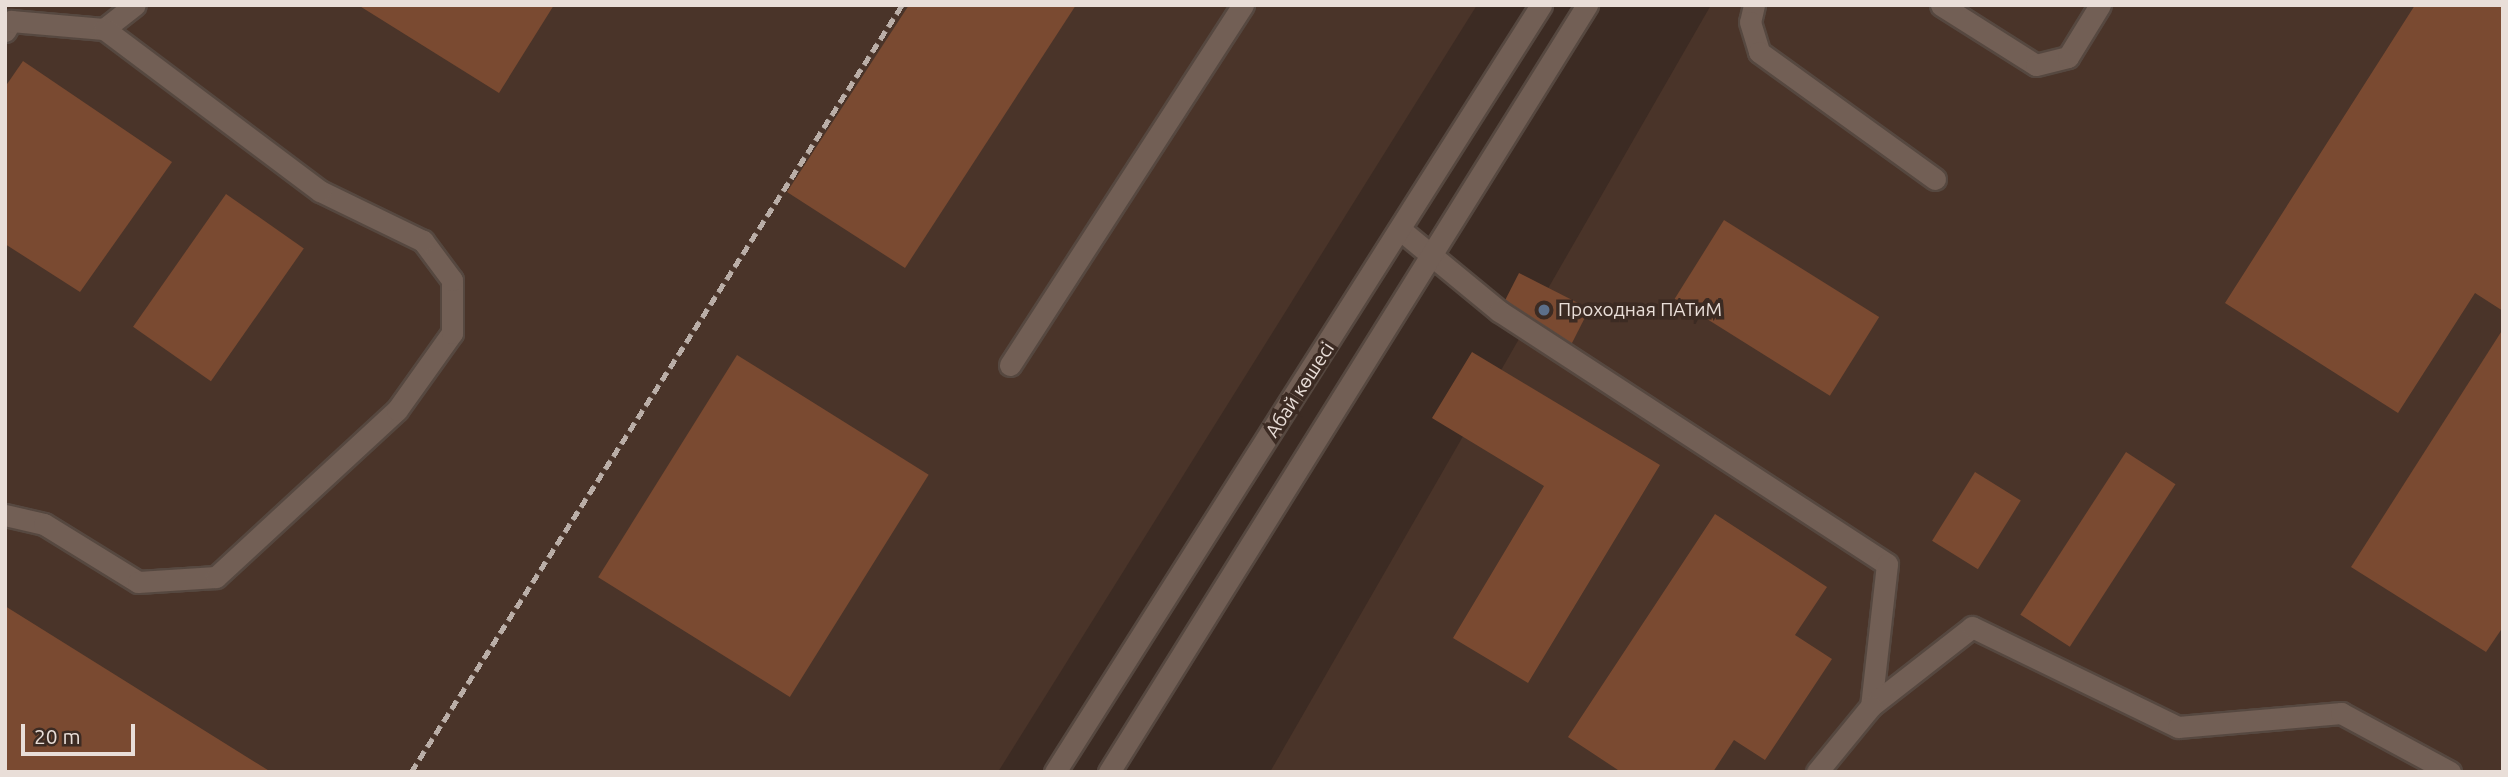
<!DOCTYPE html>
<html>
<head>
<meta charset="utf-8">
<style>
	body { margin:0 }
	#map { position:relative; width:2508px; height:777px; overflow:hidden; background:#3c2b23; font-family:Ubuntu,sans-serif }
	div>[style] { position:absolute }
	.built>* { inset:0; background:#4a3429 }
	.building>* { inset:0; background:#7a4a31; transform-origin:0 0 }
	.roads { filter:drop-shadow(2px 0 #564840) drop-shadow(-2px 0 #564840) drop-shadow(0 2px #564840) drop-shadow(0 -2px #564840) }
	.minor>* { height:21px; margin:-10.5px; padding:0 10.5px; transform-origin:10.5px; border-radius:10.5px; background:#725f55 }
	.rail>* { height:5px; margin-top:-2.5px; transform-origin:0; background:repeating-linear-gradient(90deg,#baaea7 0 10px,transparent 0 15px) }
	.dots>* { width:19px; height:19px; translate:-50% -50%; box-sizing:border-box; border:4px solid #3c2b23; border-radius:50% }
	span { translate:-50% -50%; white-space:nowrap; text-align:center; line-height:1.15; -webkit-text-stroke:7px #3c2b23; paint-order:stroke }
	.poi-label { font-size:19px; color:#e9ded8 }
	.left { translate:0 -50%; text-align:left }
	.street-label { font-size:19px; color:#e9ded8 }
	.frame { position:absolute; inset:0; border:7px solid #e9ded8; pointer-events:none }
	.scale { position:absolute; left:21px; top:724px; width:114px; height:32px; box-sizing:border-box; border:4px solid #e9ded8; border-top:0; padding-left:9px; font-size:21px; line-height:24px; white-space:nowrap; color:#e9ded8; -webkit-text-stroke:5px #3c2b23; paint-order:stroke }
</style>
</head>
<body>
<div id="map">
	<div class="built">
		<i style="clip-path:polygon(5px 5px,1477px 5px,998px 772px,5px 772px)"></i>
		<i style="clip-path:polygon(1711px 5px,2503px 5px,2503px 772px,1270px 772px)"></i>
	</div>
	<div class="building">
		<i style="clip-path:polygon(358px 5px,554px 5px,499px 93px)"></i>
		<i style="clip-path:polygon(909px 5px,1076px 5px,905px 268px,787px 192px)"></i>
		<i style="clip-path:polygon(2415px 5px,2503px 5px,2503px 311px,2475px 293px,2398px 413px,2225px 303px)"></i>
		<i style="clip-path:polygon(23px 61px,172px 162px,80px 292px,5px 244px,5px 87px)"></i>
		<i style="left:226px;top:194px;width:95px;height:162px;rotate:35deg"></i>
		<i style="left:1724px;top:220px;width:183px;height:93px;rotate:32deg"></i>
		<i style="left:1519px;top:273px;width:79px;height:43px;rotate:27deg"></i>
		<i style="clip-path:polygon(2503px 329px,2503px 627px,2486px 652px,2351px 567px)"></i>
		<i style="clip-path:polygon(1472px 352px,1660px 465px,1528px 683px,1453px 638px,1544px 486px,1432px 418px)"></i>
		<i style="left:737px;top:355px;width:226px;height:262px;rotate:32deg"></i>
		<i style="left:2126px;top:452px;width:59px;height:194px;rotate:33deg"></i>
		<i style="left:1975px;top:472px;width:54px;height:81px;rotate:32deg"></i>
		<i style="clip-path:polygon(1715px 514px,1827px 587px,1795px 635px,1832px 659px,1765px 760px,1734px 740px,1713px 772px,1621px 772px,1568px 737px)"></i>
		<i style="clip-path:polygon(5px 606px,271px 772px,5px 772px)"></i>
	</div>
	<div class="roads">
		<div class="minor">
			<i style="left:1754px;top:5px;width:17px;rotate:103deg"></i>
			<i style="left:1750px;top:22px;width:31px;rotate:73deg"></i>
			<i style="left:1759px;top:52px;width:217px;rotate:35.8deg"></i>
			<i style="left:1941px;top:5px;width:112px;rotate:32.3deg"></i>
			<i style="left:2036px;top:65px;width:33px;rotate:-14deg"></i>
			<i style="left:2068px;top:57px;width:61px;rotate:-58.4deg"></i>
			<i style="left:5px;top:31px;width:12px;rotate:-59deg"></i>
			<i style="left:11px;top:21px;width:93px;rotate:4.9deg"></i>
			<i style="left:104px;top:29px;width:39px;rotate:-38deg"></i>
			<i style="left:1402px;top:231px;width:126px;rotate:39.5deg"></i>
			<i style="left:1499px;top:311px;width:463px;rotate:33.1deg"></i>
			<i style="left:1887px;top:564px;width:143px;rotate:96.4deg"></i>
			<i style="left:1871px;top:706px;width:128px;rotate:-38deg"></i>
			<i style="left:1972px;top:627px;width:229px;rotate:25.9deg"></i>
			<i style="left:2178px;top:727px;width:164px;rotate:-4.9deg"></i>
			<i style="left:2341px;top:713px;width:124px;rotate:28.4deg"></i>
			<i style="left:1010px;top:365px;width:429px;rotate:-57.1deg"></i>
			<i style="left:5px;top:515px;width:40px;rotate:13deg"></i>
			<i style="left:44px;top:524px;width:110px;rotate:31.7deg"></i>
			<i style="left:138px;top:582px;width:78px;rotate:-3.7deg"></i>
			<i style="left:216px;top:577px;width:246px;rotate:-42.7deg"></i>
			<i style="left:397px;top:410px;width:95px;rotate:-54.5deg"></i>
			<i style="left:452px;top:333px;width:53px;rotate:-90deg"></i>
			<i style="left:452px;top:280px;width:49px;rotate:-126.6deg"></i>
			<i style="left:423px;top:241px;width:114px;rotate:-154.1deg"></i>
			<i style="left:320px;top:191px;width:270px;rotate:-143.1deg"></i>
			<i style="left:1055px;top:772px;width:908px;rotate:-57.64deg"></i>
			<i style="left:1109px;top:772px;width:904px;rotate:-58.07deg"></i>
			<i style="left:1817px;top:772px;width:85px;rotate:-50.7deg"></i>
		</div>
	</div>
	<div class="rail">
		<i style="left:411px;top:772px;width:911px;rotate:-57.37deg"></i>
	</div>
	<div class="dots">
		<i style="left:1544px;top:310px;background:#5c6f8a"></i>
	</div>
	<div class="poi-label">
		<span class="left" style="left:1558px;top:310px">Проходная ПАТиМ</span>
	</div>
	<div class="street-label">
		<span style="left:1300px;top:390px;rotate:-57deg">Абай көшесі</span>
	</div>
	<div class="frame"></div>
	<div class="scale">20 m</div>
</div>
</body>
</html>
